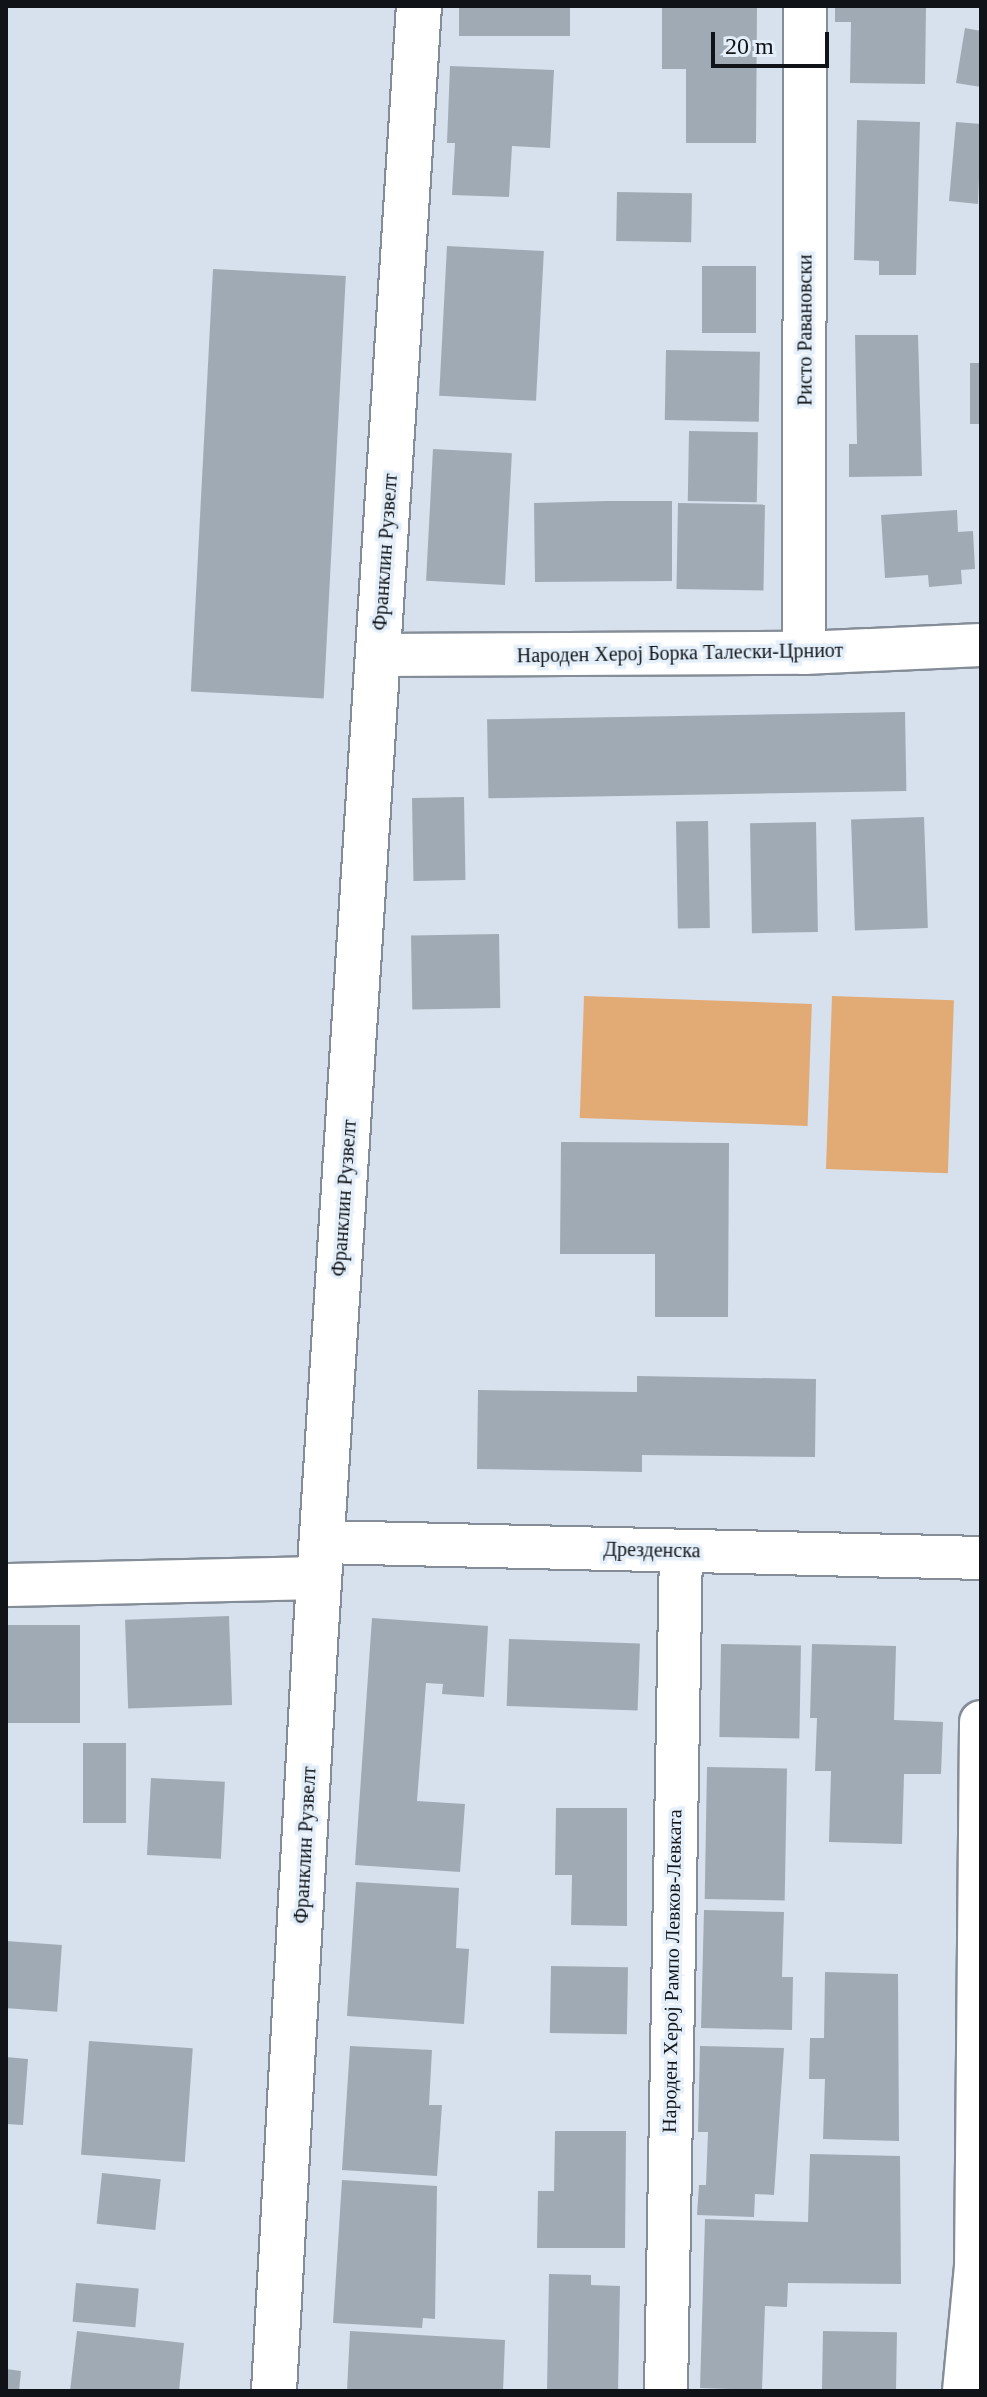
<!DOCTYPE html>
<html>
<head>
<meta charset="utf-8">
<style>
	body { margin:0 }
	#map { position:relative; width:987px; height:2397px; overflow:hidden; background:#d7e1ed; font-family:"Times New Roman",serif }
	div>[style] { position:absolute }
	.green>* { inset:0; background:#e2ab76; transform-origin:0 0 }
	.building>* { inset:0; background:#a0aab5; transform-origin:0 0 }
	.roads { filter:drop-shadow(2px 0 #848d98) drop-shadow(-2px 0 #848d98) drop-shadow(0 2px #848d98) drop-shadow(0 -2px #848d98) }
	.street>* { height:42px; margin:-21px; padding:0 21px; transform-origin:21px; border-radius:21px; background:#fff }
	.secondary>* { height:44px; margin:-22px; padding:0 22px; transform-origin:22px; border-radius:22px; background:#fff }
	span { translate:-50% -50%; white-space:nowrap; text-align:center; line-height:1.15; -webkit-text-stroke:7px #e4effa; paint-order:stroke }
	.street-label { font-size:20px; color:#101418 }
	.frame { position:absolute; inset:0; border:8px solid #101418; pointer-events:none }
	.scale { position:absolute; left:711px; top:32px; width:118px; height:36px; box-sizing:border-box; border:4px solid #101418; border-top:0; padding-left:10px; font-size:24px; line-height:28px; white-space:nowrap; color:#101418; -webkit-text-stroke:6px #e4effa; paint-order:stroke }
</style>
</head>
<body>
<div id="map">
	<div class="green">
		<i style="left:584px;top:996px;width:228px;height:122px;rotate:2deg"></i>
		<i style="left:832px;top:996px;width:122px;height:173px;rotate:2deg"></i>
	</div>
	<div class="building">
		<i style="left:459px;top:6px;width:111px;height:30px"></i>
		<i style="clip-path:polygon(662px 6px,757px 6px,756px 143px,686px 143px,686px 69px,662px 69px)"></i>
		<i style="clip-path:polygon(835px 6px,926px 6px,925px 84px,850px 83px,851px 22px,835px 22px)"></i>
		<i style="clip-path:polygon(965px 28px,981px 31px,981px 87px,956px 83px)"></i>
		<i style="clip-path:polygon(450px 66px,554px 70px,550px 148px,512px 146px,509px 197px,452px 195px,455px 143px,447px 143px)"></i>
		<i style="clip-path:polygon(857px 120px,920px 122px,916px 275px,879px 275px,879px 261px,854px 260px)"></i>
		<i style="clip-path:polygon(956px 122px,981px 124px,978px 204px,949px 201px)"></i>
		<i style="left:617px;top:192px;width:75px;height:49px;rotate:1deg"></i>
		<i style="left:447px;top:246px;width:97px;height:150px;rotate:3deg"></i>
		<i style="left:702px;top:266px;width:54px;height:67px"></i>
		<i style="left:213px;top:269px;width:133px;height:423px;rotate:3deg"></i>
		<i style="clip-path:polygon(855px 335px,918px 335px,922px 476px,849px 477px,849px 444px,857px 444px)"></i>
		<i style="left:666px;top:350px;width:94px;height:70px;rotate:1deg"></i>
		<i style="left:970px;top:363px;width:11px;height:61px"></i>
		<i style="left:689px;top:431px;width:69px;height:70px;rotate:1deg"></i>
		<i style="left:433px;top:449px;width:79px;height:132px;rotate:3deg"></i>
		<i style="clip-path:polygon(606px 501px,672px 501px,672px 581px,535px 582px,534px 503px)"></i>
		<i style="left:678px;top:503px;width:87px;height:86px;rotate:1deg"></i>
		<i style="clip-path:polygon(957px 510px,958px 532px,973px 531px,975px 569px,961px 570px,962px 584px,929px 587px,928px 575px,885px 578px,881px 515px)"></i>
		<i style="left:905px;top:712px;width:79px;height:418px;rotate:89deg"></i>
		<i style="left:464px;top:797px;width:83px;height:52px;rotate:89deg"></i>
		<i style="left:924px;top:817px;width:111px;height:73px;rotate:88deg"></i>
		<i style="left:708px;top:821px;width:107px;height:32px;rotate:89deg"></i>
		<i style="left:816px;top:822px;width:110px;height:66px;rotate:89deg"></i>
		<i style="left:499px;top:934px;width:74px;height:88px;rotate:89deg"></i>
		<i style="clip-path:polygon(561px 1142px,729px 1143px,728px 1317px,655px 1317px,655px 1254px,560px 1254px)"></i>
		<i style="clip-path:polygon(637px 1376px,816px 1379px,815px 1457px,642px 1455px,642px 1472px,477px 1469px,478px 1390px,637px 1392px)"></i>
		<i style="left:229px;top:1616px;width:89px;height:104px;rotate:88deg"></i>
		<i style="clip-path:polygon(372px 1618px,488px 1626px,484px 1697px,442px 1694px,443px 1684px,426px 1683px,417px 1801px,465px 1804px,460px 1872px,355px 1865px)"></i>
		<i style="left:6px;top:1625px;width:74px;height:98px"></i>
		<i style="left:509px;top:1639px;width:131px;height:67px;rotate:2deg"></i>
		<i style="left:721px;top:1644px;width:80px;height:93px;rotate:1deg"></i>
		<i style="clip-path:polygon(812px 1644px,896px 1646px,894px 1720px,943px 1722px,941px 1774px,904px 1774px,902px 1844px,829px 1842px,831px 1771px,815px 1771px,817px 1718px,810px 1718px)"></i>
		<i style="left:83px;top:1743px;width:43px;height:80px"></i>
		<i style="left:707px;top:1767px;width:80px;height:132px;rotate:1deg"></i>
		<i style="left:151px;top:1778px;width:74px;height:77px;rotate:3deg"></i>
		<i style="clip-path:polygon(556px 1808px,627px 1808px,627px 1926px,571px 1925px,572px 1875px,555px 1875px)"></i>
		<i style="clip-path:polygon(356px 1882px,459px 1888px,456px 1948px,469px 1949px,464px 2024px,347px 2016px)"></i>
		<i style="clip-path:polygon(704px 1910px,784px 1912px,782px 1977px,793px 1977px,792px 2030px,701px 2028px)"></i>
		<i style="left:6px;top:1941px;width:56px;height:67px;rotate:4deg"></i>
		<i style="left:551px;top:1966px;width:77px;height:67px;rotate:1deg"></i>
		<i style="clip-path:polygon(825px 1972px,898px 1974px,899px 2141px,823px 2139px,825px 2079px,809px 2079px,810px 2038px,824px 2038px)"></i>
		<i style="left:89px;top:2041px;width:104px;height:114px;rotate:4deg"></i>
		<i style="clip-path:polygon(350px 2046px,432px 2050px,429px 2105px,442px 2105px,437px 2176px,342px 2170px)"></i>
		<i style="clip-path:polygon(700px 2046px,784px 2048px,774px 2195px,755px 2194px,754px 2217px,697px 2215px,699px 2185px,706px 2185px,708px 2132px,698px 2132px)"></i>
		<i style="clip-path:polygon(6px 2057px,28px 2059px,23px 2125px,6px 2124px)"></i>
		<i style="clip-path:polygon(555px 2131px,626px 2131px,625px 2248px,537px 2248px,538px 2191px,554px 2191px)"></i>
		<i style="clip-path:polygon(810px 2154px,900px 2156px,901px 2284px,788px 2283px,787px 2307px,765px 2306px,762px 2390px,700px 2388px,705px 2219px,808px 2222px)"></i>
		<i style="left:102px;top:2173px;width:59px;height:51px;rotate:6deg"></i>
		<i style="clip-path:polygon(342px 2180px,437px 2186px,435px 2319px,423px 2318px,422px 2328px,333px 2323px)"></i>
		<i style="clip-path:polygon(549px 2274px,591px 2275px,591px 2285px,620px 2286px,618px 2391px,547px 2391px)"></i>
		<i style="left:76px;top:2283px;width:63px;height:39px;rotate:5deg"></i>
		<i style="clip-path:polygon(77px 2331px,184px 2343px,179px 2391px,70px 2391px)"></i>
		<i style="clip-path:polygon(350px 2331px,505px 2340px,503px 2391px,347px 2391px)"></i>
		<i style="left:823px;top:2331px;width:74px;height:60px;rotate:1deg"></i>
		<i style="clip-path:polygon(6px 2369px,21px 2371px,19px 2391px,6px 2391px)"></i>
	</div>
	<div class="roads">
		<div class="street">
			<i style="left:804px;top:653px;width:647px;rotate:-89.91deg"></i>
			<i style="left:378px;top:655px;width:426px;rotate:-0.3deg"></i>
			<i style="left:804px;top:653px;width:177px;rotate:-2.6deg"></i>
			<i style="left:323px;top:1542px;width:658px;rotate:1.39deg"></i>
			<i style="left:6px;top:1585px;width:314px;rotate:-1.3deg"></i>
			<i style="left:666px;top:2391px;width:840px;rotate:-88.98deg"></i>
			<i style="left:964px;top:2391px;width:125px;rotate:-84.5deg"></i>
			<i style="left:976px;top:2267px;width:545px;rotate:-89.47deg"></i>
		</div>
		<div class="secondary">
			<i style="left:274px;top:2391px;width:763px;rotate:-86.85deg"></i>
			<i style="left:316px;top:1629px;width:1626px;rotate:-86.37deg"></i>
		</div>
	</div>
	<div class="street-label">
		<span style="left:805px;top:330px;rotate:-90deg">Ристо Равановски</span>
		<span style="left:385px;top:552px;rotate:-86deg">Франклин Рузвелт</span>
		<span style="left:680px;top:653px;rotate:-1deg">Народен Херој Борка Талески-Црниот</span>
		<span style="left:344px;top:1198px;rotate:-86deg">Франклин Рузвелт</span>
		<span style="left:652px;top:1550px;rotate:1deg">Дрезденска</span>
		<span style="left:305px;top:1845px;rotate:-87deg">Франклин Рузвелт</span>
		<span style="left:672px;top:1971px;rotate:-89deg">Народен Херој Рампо Левков-Левката</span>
	</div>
	<div class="frame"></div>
	<div class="scale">20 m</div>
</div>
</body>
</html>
